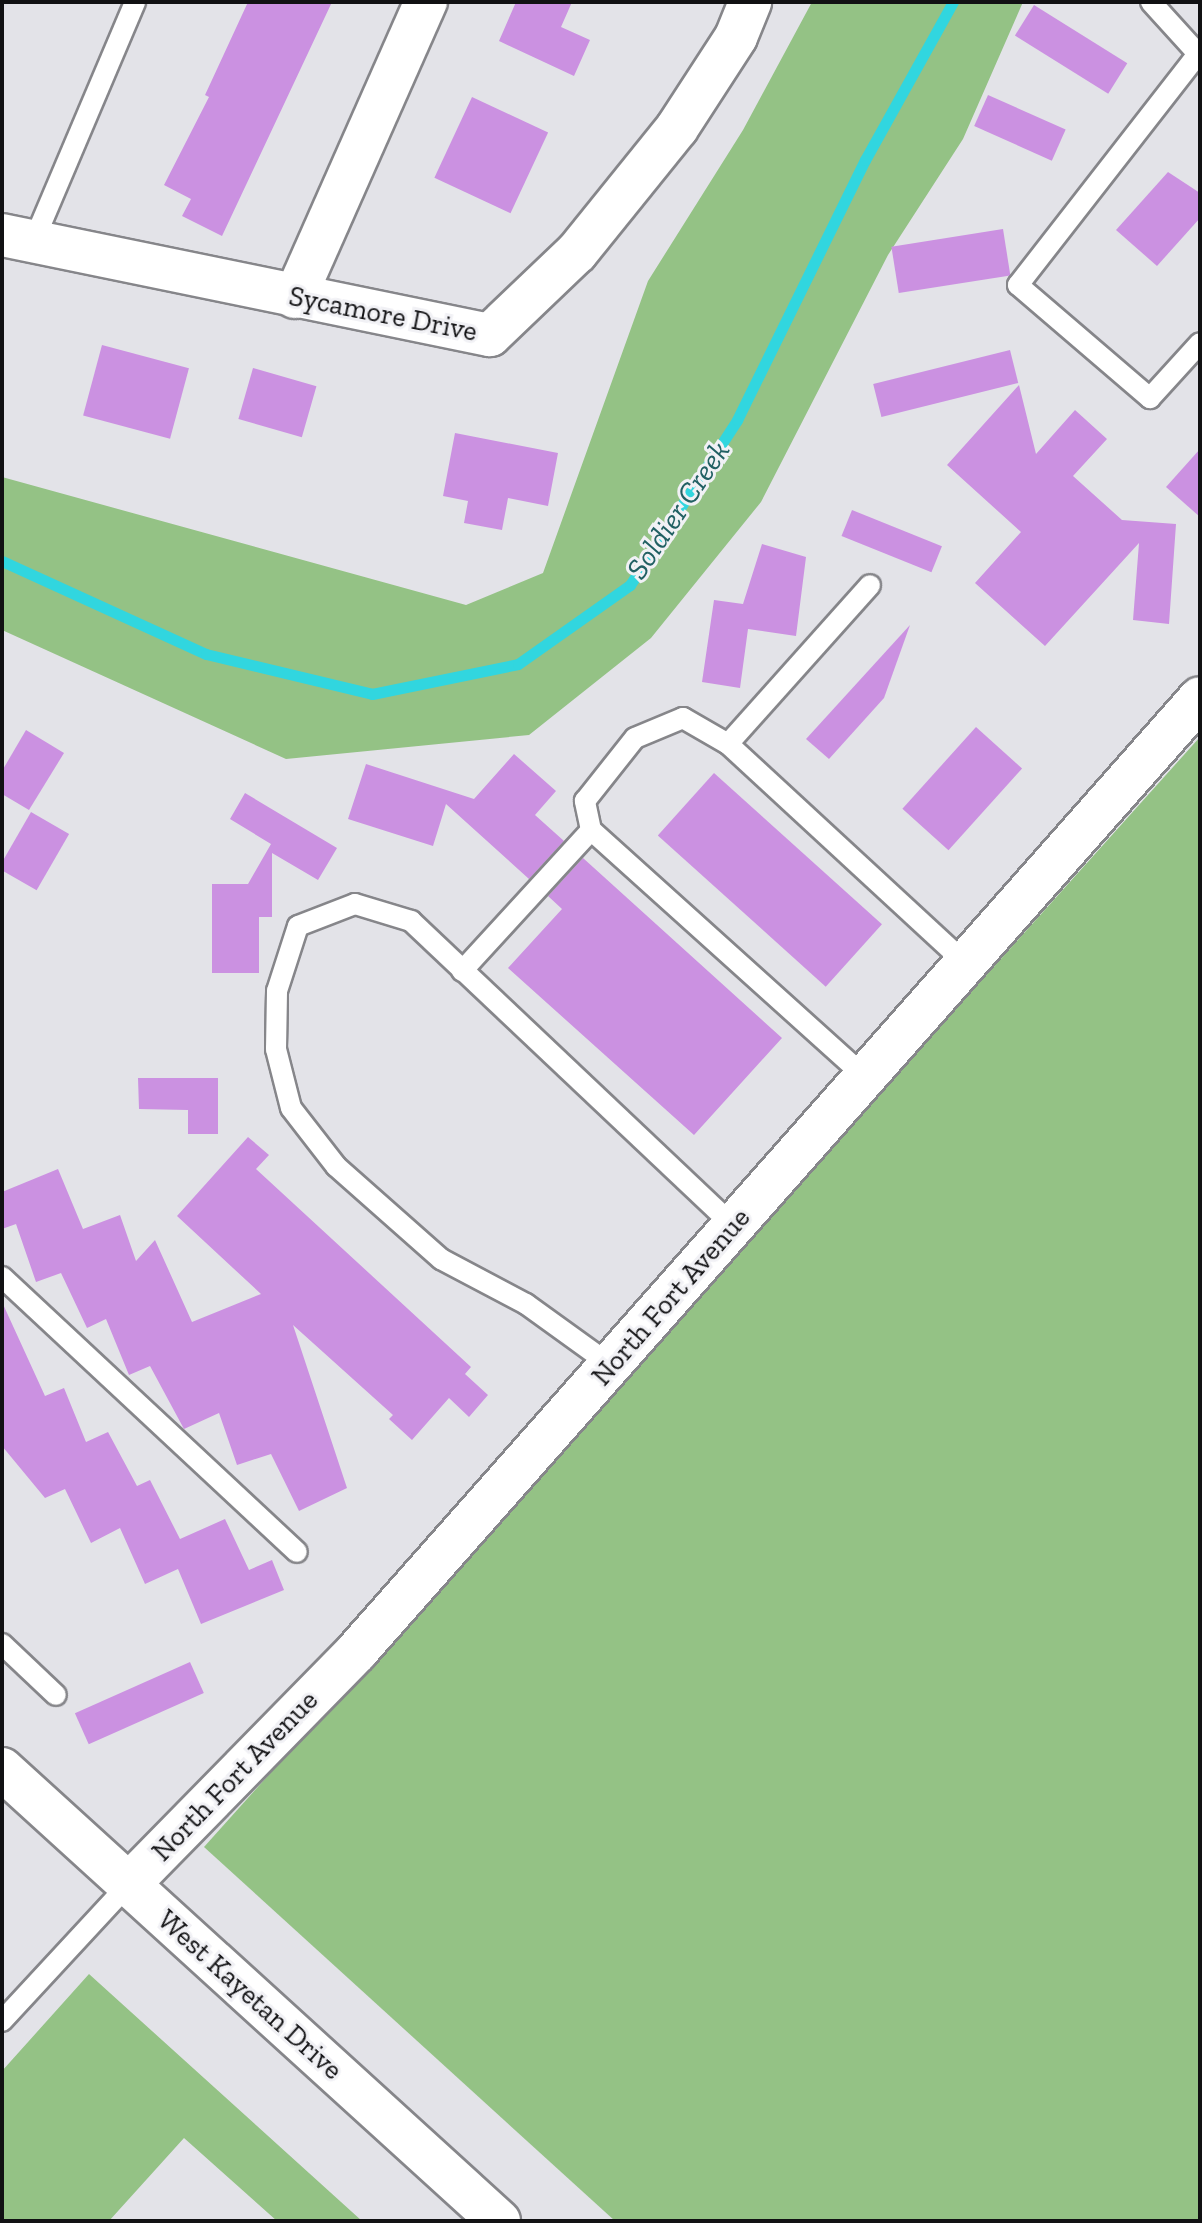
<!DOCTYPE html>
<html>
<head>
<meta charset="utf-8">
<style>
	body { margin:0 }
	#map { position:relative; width:1202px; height:2223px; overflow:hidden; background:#e3e3e8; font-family:"Zilla Slab",serif }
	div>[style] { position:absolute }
	.green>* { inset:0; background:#94c285 }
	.stream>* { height:11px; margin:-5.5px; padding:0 5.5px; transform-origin:5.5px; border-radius:5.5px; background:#31d6df }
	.building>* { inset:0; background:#cb91e1; transform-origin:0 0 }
	.roads { filter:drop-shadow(2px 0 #86868a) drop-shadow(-2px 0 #86868a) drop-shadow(0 2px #86868a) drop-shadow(0 -2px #86868a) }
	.lane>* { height:20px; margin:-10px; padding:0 10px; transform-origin:10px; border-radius:10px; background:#fff }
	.street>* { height:42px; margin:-21px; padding:0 21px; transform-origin:21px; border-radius:21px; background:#fff }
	span { translate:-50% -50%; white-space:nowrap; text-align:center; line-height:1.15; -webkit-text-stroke:6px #f1f1f5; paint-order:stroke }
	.street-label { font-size:28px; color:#111113 }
	.water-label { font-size:30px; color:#216063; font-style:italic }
	.frame { position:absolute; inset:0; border:4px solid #111113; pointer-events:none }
</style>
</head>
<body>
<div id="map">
	<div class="green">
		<i style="clip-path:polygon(812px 2px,1023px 2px,963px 139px,888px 255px,761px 502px,651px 638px,529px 735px,286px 759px,2px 630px,2px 477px,466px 605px,543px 573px,648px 281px,743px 130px)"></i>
		<i style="clip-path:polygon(1200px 737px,1200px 2221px,615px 2221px,204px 1847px)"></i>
		<i style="clip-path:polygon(89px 1974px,362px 2221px,277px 2221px,184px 2138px,109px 2221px,2px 2221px,2px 2071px)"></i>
	</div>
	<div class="stream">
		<i style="left:2px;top:561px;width:224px;rotate:24.5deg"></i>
		<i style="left:206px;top:654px;width:171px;rotate:13.5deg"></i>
		<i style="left:372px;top:694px;width:149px;rotate:-11.6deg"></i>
		<i style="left:518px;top:664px;width:137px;rotate:-35.2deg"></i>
		<i style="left:630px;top:585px;width:197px;rotate:-57deg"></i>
		<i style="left:737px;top:420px;width:290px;rotate:-63.8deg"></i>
		<i style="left:865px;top:160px;width:181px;rotate:-60.9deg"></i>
	</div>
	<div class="building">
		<i style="clip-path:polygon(248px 2px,332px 2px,222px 236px,182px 216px,191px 199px,164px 185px,209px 97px,205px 95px)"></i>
		<i style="clip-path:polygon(516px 2px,572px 2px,561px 27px,590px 40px,574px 76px,499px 41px)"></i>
		<i style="left:1034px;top:5px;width:110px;height:36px;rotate:32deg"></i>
		<i style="left:988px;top:95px;width:85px;height:34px;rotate:24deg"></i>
		<i style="left:472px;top:97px;width:84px;height:89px;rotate:25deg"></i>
		<i style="clip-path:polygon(1168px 172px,1200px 193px,1200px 218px,1157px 266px,1116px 230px)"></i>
		<i style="left:1003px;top:229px;width:47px;height:113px;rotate:81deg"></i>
		<i style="left:102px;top:345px;width:90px;height:73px;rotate:15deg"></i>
		<i style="left:1010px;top:350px;width:34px;height:141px;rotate:76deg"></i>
		<i style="left:253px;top:368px;width:66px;height:53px;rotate:16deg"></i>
		<i style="clip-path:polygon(1019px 385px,1036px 454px,1075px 410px,1107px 439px,1073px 476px,1122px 520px,1176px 524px,1169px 624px,1133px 620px,1139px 543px,1045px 646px,975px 583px,1021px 532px,947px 465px)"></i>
		<i style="clip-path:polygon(455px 433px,558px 453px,548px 506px,508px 498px,502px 530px,464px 523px,468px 501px,443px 496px)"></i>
		<i style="clip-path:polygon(1200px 449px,1200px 517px,1166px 487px)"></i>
		<i style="left:852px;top:510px;width:97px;height:28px;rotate:22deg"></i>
		<i style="clip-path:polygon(762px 544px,806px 557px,796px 636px,748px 629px,740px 688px,702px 682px,714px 600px,743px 604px)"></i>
		<i style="clip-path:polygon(910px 625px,884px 698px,829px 759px,806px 739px)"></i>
		<i style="left:976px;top:727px;width:62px;height:110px;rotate:42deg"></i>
		<i style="clip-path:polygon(26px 730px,64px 753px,29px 810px,2px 794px,2px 771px)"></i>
		<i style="clip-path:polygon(514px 754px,556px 791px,535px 815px,564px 841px,529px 879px,446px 804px,433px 846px,348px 819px,366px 764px,474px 799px)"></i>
		<i style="left:714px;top:773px;width:226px;height:84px;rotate:42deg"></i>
		<i style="clip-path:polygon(245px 793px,337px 848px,318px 880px,272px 853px,272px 917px,259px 917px,259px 973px,212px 973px,212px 884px,248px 884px,271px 844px,230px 819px)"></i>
		<i style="left:31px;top:812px;width:44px;height:65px;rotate:30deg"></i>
		<i style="clip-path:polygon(583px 858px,782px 1038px,694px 1135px,508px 968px,562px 909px,548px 896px)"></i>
		<i style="clip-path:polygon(138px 1078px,218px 1078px,218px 1134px,188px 1134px,188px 1110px,139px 1109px)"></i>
		<i style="clip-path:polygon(248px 1137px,269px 1155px,256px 1169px,471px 1367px,465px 1374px,488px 1395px,469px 1417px,449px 1398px,412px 1440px,389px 1419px,393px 1415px,293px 1325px,347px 1488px,299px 1511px,271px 1454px,237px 1465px,219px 1413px,184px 1429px,150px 1366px,129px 1375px,106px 1319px,87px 1328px,61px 1273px,36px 1282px,16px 1224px,2px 1229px,2px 1192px,58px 1169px,83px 1229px,120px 1215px,136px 1261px,155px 1240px,192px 1322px,261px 1294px,177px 1216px)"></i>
		<i style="clip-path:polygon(2px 1302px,45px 1396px,64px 1388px,86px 1442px,108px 1432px,137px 1486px,150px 1480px,180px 1539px,225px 1519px,249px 1570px,272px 1560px,284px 1590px,201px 1624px,178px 1569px,145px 1584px,120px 1528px,91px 1543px,65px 1489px,45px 1498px,2px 1446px)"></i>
		<i style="left:190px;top:1662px;width:34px;height:126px;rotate:66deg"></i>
	</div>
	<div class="roads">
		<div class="lane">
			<i style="left:1151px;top:2px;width:73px;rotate:47.8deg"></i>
			<i style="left:1198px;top:54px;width:293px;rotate:127.9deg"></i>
			<i style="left:1018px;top:285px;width:174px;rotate:40.6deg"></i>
			<i style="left:1150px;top:398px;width:74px;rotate:-47.7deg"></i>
			<i style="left:32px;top:245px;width:264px;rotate:-67deg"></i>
			<i style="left:728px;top:744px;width:213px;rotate:-48.2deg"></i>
			<i style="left:591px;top:830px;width:367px;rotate:42deg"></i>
			<i style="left:462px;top:971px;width:191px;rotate:-47.5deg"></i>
			<i style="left:591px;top:830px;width:30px;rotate:-102deg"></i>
			<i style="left:585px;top:801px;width:80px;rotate:-51.6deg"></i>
			<i style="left:635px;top:738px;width:52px;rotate:-22.6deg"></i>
			<i style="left:683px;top:718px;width:52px;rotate:30deg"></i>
			<i style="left:728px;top:744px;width:323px;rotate:42.7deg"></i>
			<i style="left:2px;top:1277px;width:403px;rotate:43deg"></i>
			<i style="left:612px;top:1366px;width:106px;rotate:-144.2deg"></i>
			<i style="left:526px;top:1304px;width:96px;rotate:-152.1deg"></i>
			<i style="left:441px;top:1259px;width:140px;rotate:-138.5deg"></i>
			<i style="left:336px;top:1166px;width:73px;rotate:-127.8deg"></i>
			<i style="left:291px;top:1108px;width:61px;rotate:-104.3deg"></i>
			<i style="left:276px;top:1049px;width:58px;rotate:-89deg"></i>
			<i style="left:277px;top:991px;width:68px;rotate:-72.1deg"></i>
			<i style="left:298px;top:926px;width:61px;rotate:-21.1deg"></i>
			<i style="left:355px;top:904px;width:59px;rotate:16.9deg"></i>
			<i style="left:411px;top:921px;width:442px;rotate:43.4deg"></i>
			<i style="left:2px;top:1644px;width:74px;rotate:43.4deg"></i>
			<i style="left:2px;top:2021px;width:187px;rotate:-47.2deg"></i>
		</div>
		<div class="street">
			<i style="left:2px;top:235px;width:498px;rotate:11.6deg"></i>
			<i style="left:490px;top:335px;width:120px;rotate:-43.7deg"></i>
			<i style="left:577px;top:252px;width:159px;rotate:-51.1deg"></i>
			<i style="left:677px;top:128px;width:108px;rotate:-57deg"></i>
			<i style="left:736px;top:37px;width:38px;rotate:-68deg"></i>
			<i style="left:295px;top:297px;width:323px;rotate:-66.1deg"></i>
			<i style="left:2px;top:1769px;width:672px;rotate:42.29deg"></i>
			<i style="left:129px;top:1884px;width:326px;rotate:-45.6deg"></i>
			<i style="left:357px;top:1651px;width:1272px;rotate:-48.5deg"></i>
		</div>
	</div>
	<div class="street-label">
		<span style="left:383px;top:314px;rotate:11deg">Sycamore Drive</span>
		<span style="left:671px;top:1297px;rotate:-49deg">North Fort Avenue</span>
		<span style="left:235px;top:1776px;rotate:-46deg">North Fort Avenue</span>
		<span style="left:250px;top:1995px;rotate:42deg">West Kayetan Drive</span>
	</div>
	<div class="water-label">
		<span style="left:678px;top:510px;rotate:-56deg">Soldier Creek</span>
	</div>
	<div class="frame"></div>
</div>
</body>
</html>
